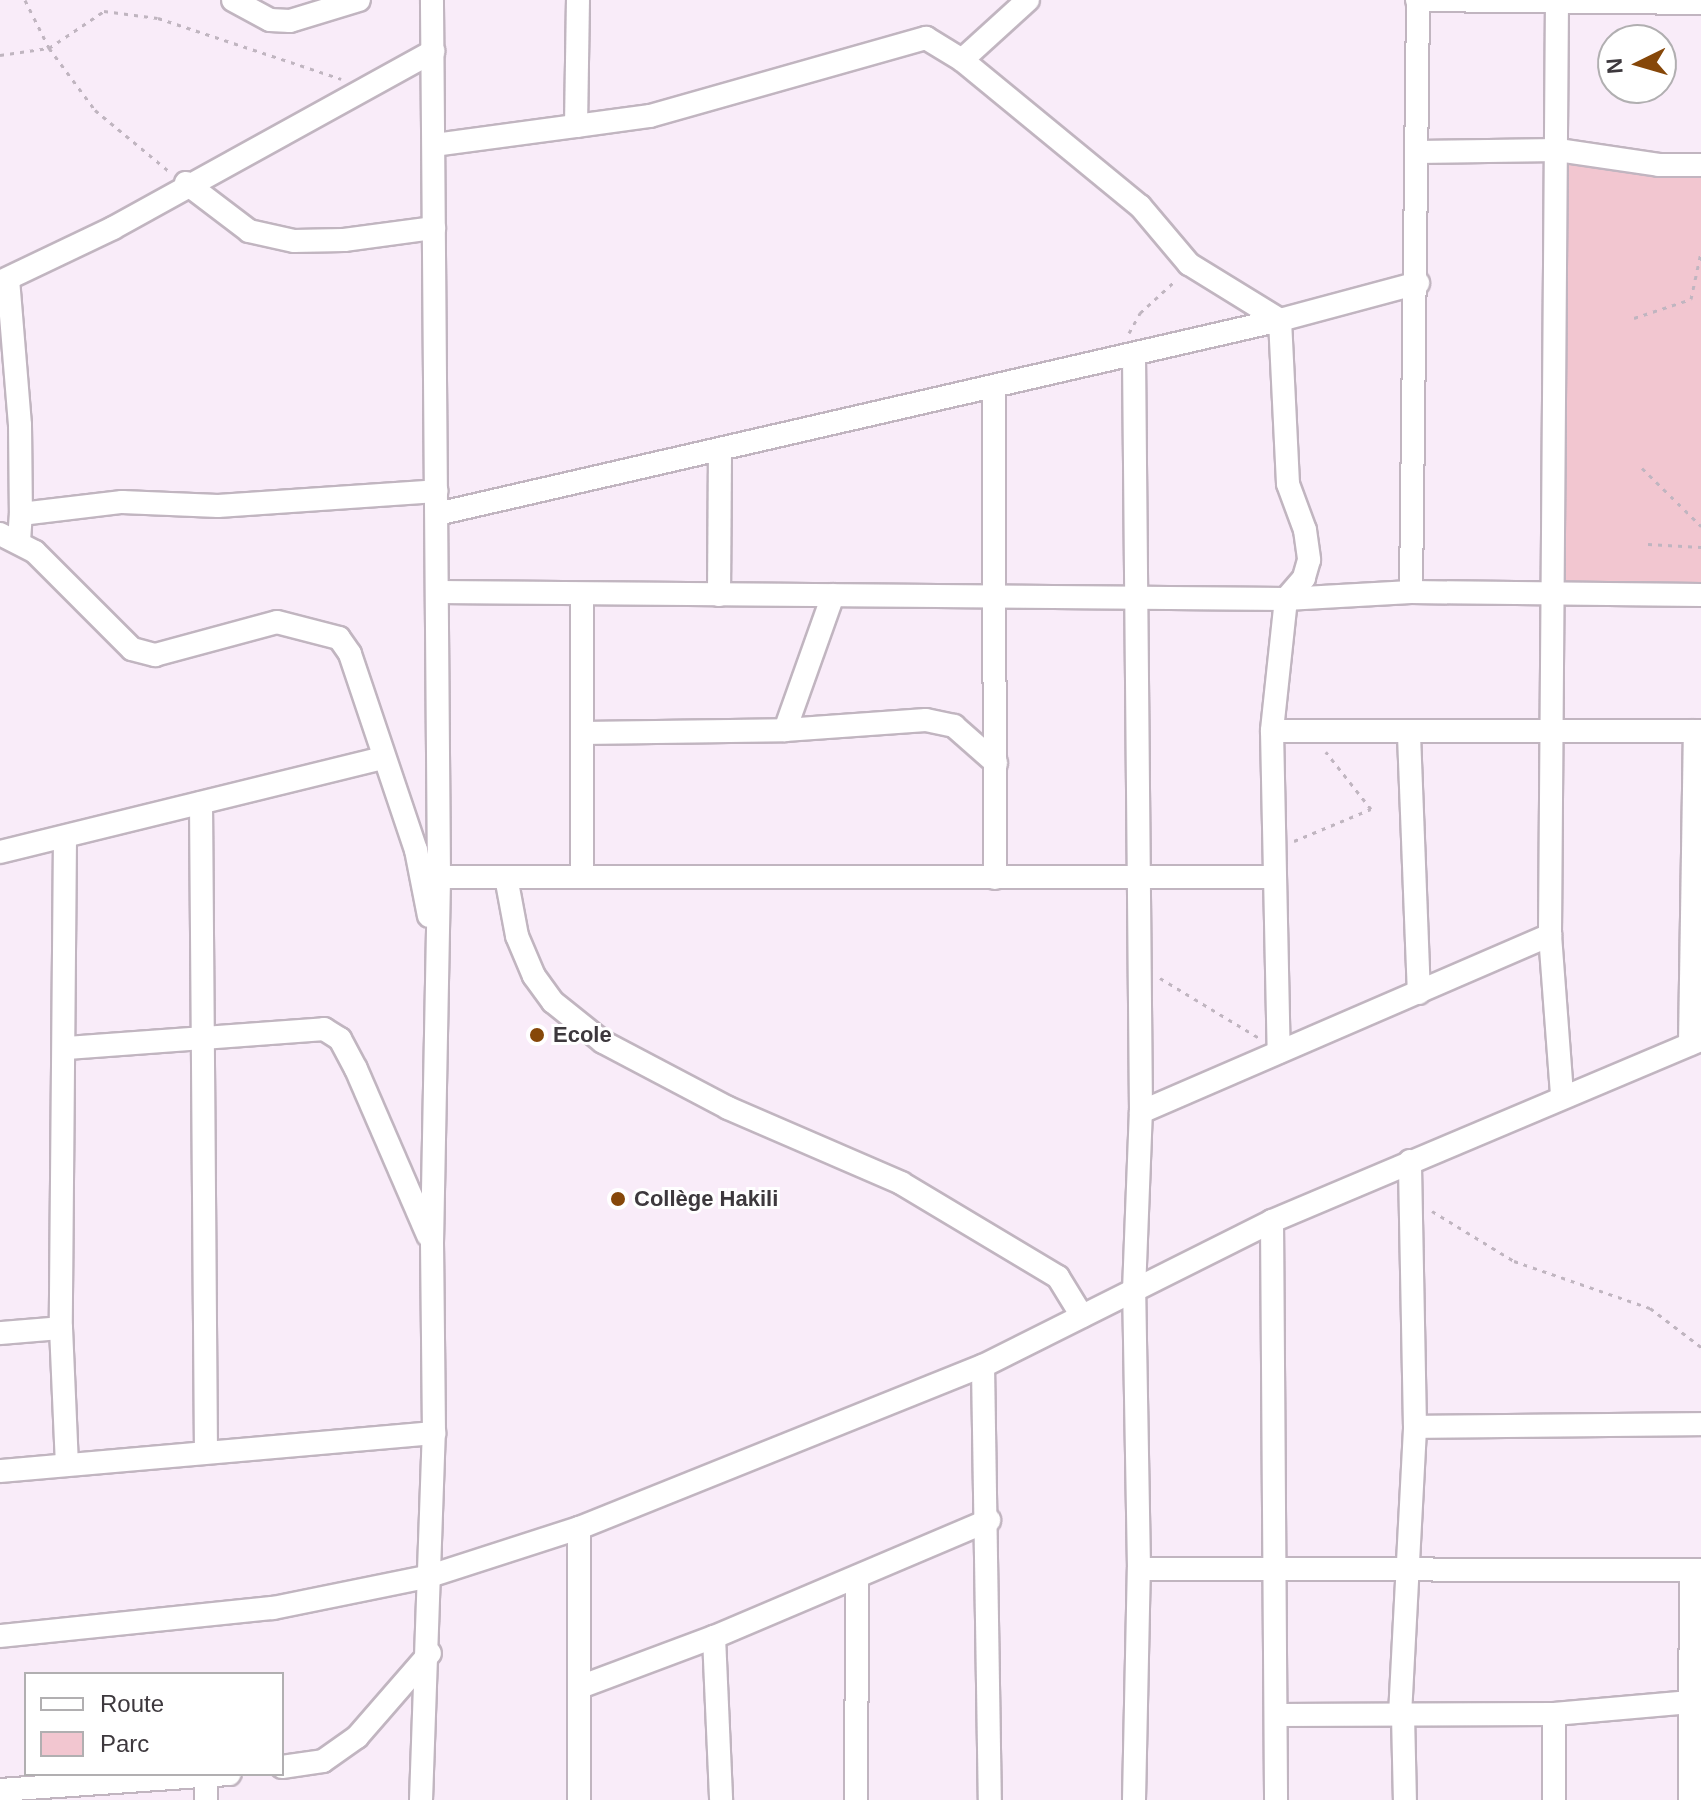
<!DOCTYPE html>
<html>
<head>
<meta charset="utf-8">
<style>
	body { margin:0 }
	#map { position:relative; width:1701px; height:1800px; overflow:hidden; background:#f9ecf9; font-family:Arial,sans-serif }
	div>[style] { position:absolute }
	.green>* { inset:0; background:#f2c6d0; transform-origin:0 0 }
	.path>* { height:3px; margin-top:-1.5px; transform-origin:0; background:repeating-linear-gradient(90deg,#c0b5c0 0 4px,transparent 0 10px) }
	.roads { filter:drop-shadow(2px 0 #c1b5c0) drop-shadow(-2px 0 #c1b5c0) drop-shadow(0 2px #c1b5c0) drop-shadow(0 -2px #c1b5c0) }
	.minor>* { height:22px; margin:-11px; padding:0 11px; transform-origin:11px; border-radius:11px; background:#fff }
	.dots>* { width:22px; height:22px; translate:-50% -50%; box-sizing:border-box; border:4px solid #fff; border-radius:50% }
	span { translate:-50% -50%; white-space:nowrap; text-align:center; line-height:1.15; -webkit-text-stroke:6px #fff; paint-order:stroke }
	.poi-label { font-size:22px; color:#3d383d; font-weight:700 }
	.left { translate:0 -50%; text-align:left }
	.legend { position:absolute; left:24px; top:1672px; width:260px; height:104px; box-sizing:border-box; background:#fff; border:2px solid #b1afb1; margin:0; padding:10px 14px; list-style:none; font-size:24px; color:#3d383d }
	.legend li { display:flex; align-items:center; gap:16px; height:40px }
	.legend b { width:40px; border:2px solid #b1afb1 }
	.north { position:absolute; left:1597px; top:24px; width:80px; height:80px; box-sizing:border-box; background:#fff; border:2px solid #b1afb1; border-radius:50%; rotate:265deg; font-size:22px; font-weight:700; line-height:32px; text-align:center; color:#3d383d }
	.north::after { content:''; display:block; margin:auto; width:28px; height:36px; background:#864709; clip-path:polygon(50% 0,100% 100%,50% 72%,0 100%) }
</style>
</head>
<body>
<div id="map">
	<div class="green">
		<i style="left:1701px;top:157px;width:431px;height:136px;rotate:90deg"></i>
	</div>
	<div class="path">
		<i style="left:25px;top:0;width:54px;rotate:63.4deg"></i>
		<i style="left:49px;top:48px;width:66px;rotate:-33.9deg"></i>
		<i style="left:104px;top:11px;width:54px;rotate:7.4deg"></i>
		<i style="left:158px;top:18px;width:193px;rotate:18.4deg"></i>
		<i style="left:0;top:55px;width:49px;rotate:-8.1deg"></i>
		<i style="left:49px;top:48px;width:77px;rotate:53.4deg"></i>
		<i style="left:95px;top:110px;width:97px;rotate:39.6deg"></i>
		<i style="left:1634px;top:318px;width:60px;rotate:-18.4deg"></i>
		<i style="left:1691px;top:299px;width:48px;rotate:-78deg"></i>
		<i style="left:1129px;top:333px;width:23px;rotate:-61deg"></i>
		<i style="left:1140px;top:313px;width:49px;rotate:-42.5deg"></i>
		<i style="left:1642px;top:468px;width:83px;rotate:44.5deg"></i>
		<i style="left:1648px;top:544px;width:53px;rotate:3.2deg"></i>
		<i style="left:1294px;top:841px;width:83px;rotate:-22.6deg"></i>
		<i style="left:1371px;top:809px;width:73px;rotate:-128.3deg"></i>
		<i style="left:1160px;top:978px;width:116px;rotate:31.2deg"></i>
		<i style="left:1432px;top:1211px;width:96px;rotate:31.4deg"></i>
		<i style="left:1514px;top:1261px;width:144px;rotate:19.1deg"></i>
		<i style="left:1650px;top:1308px;width:64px;rotate:37.4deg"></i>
	</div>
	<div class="roads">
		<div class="minor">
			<i style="left:233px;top:0;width:42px;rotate:28.4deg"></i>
			<i style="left:270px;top:20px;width:20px;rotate:3deg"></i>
			<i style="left:290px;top:21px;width:72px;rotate:-16.9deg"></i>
			<i style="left:1417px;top:0;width:284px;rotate:0.6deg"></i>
			<i style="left:1557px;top:0;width:935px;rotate:90.43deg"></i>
			<i style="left:1550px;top:935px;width:160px;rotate:85.7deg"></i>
			<i style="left:962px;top:60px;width:89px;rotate:-42.3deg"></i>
			<i style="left:576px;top:126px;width:75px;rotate:-7.7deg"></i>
			<i style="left:650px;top:116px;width:287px;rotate:-15.8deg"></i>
			<i style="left:926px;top:38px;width:42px;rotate:31.4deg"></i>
			<i style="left:962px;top:60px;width:230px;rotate:39.4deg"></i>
			<i style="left:1140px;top:206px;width:76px;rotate:49.8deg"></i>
			<i style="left:1189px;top:264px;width:107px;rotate:31.6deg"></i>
			<i style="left:1280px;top:320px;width:164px;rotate:87.2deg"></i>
			<i style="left:1288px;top:484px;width:49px;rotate:69.7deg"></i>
			<i style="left:1305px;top:530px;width:30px;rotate:82deg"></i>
			<i style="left:1309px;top:560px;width:19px;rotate:106deg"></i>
			<i style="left:1304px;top:578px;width:28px;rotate:131deg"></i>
			<i style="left:1286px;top:599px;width:133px;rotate:96.1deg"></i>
			<i style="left:1272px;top:731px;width:321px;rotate:88.8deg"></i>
			<i style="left:435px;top:145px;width:142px;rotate:-7.7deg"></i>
			<i style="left:576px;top:126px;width:126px;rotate:-89.1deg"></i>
			<i style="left:1418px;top:152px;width:140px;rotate:-0.8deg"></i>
			<i style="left:1558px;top:150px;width:102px;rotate:8.4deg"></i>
			<i style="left:1659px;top:165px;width:42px"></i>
			<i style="left:186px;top:183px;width:79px;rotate:37.3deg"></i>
			<i style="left:249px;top:231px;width:46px;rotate:12.5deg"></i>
			<i style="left:294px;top:241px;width:50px;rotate:-1.1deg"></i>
			<i style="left:344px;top:240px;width:91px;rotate:-7.6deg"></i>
			<i style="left:8px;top:279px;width:146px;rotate:85.3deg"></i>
			<i style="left:20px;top:425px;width:89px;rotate:89.4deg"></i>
			<i style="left:0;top:282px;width:125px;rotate:-25.5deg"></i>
			<i style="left:113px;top:228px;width:366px;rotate:-28.9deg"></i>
			<i style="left:994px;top:387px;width:491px;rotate:89.9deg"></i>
			<i style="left:437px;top:514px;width:865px;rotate:-12.96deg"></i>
			<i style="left:1280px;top:320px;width:143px;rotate:-15deg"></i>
			<i style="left:0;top:534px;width:39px;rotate:27deg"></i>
			<i style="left:35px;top:552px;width:137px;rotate:45deg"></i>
			<i style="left:132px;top:649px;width:24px;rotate:15deg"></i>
			<i style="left:155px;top:655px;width:126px;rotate:-15.1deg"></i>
			<i style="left:277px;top:622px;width:64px;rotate:14.5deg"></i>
			<i style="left:339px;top:638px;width:19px;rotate:55deg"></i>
			<i style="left:350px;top:654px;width:207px;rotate:71.4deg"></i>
			<i style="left:416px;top:850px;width:67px;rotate:78.9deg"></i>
			<i style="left:19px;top:541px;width:27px;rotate:-86deg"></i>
			<i style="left:21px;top:514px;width:102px;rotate:-6.8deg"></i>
			<i style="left:122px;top:502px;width:96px;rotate:2.4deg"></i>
			<i style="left:218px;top:506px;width:219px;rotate:-3.9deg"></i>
			<i style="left:438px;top:592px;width:848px;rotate:0.47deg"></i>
			<i style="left:1286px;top:599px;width:125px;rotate:-3.2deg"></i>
			<i style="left:1411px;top:592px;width:290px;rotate:0.6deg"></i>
			<i style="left:1411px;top:592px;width:592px;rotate:-89.32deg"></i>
			<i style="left:719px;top:595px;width:144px;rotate:-89.6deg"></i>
			<i style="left:582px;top:596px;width:281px;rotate:90deg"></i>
			<i style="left:785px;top:730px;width:143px;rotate:-70.4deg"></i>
			<i style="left:1272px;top:731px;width:429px"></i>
			<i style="left:582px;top:733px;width:203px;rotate:-0.8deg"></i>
			<i style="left:785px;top:730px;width:141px;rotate:-4.1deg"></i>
			<i style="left:926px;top:720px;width:29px;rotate:12deg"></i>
			<i style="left:954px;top:726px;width:56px;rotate:41.4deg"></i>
			<i style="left:1409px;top:735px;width:258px;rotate:87.8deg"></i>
			<i style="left:201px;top:803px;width:649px;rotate:89.56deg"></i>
			<i style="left:65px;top:837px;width:491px;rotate:90.5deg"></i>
			<i style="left:61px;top:1328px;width:136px;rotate:87.5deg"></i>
			<i style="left:0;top:852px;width:393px;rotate:-13.8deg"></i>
			<i style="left:439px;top:877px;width:835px"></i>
			<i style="left:506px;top:877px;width:60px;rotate:79.4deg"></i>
			<i style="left:517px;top:936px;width:43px;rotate:67deg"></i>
			<i style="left:534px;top:976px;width:32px;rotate:54deg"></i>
			<i style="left:553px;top:1002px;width:64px;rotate:38.7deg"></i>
			<i style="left:603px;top:1042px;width:141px;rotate:27.8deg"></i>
			<i style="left:728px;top:1108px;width:189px;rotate:23.4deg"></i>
			<i style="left:901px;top:1183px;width:183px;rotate:30.9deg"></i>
			<i style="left:1058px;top:1277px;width:46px;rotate:58.4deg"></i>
			<i style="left:1690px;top:1044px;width:313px;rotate:-89.1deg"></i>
			<i style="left:67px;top:1048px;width:258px;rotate:-4.2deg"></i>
			<i style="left:324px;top:1029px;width:19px;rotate:32deg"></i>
			<i style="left:340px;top:1039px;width:34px;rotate:62deg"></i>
			<i style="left:356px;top:1069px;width:181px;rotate:66.6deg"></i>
			<i style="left:1141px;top:1112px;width:446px;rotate:-23.4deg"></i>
			<i style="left:1272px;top:1221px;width:579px;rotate:89.6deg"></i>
			<i style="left:0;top:1333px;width:61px;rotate:-4.7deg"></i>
			<i style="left:983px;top:1366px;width:434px;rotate:89.1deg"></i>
			<i style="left:1415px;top:1427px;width:286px;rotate:-0.6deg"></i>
			<i style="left:0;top:1471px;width:436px;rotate:-5deg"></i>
			<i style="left:579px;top:1528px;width:272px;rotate:90deg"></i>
			<i style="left:1139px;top:1569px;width:562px;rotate:0.1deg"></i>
			<i style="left:0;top:1636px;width:274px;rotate:-5.9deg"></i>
			<i style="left:273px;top:1608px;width:160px;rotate:-11.5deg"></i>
			<i style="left:430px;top:1576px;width:157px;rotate:-17.9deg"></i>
			<i style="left:579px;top:1528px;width:435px;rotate:-21.9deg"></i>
			<i style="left:983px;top:1366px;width:323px;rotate:-26.6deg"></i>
			<i style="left:1272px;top:1221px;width:466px;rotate:-22.9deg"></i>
			<i style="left:714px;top:1637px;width:163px;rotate:87.5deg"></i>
			<i style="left:580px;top:1687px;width:143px;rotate:-20.5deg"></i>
			<i style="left:714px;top:1637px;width:299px;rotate:-23deg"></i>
			<i style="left:1276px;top:1715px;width:278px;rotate:-0.2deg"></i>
			<i style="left:1554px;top:1714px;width:137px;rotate:-5deg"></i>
			<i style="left:1400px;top:1715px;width:288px;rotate:-87deg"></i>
			<i style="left:1415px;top:1427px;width:266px;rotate:-91.1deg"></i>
			<i style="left:1403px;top:1715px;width:85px;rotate:88.7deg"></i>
			<i style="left:282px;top:1767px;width:41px;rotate:-8.3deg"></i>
			<i style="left:323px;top:1761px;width:42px;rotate:-35.2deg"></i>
			<i style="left:357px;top:1737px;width:111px;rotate:-49deg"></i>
			<i style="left:206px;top:1777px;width:23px;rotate:90deg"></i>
			<i style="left:0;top:1790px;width:230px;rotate:-4deg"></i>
			<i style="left:421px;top:1800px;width:367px;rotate:-88deg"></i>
			<i style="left:434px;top:1433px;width:190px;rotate:-90.6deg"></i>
			<i style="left:432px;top:1243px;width:366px;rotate:-88.9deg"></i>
			<i style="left:439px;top:877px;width:877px;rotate:-90.46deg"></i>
			<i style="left:856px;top:1800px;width:222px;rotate:-89.7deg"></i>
			<i style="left:1134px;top:1800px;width:231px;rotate:-88.8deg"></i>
			<i style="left:1139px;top:1569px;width:278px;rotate:-91deg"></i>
			<i style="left:1134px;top:1291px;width:179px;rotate:-87.8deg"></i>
			<i style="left:1141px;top:1112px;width:758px;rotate:-90.53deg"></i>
			<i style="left:1554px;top:1800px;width:86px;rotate:-90deg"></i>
			<i style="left:1690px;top:1800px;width:230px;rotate:-89.8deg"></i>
		</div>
	</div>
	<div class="dots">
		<i style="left:537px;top:1035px;background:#864709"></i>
		<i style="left:618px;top:1199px;background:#864709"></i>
	</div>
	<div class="poi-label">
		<span class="left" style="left:553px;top:1035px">Ecole</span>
		<span class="left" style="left:634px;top:1199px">Collège Hakili</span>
	</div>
	<ul class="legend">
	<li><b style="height:10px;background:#fff"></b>Route</li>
	<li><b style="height:22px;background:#f2c6d0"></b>Parc</li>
	</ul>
	<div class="north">N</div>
</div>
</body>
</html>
